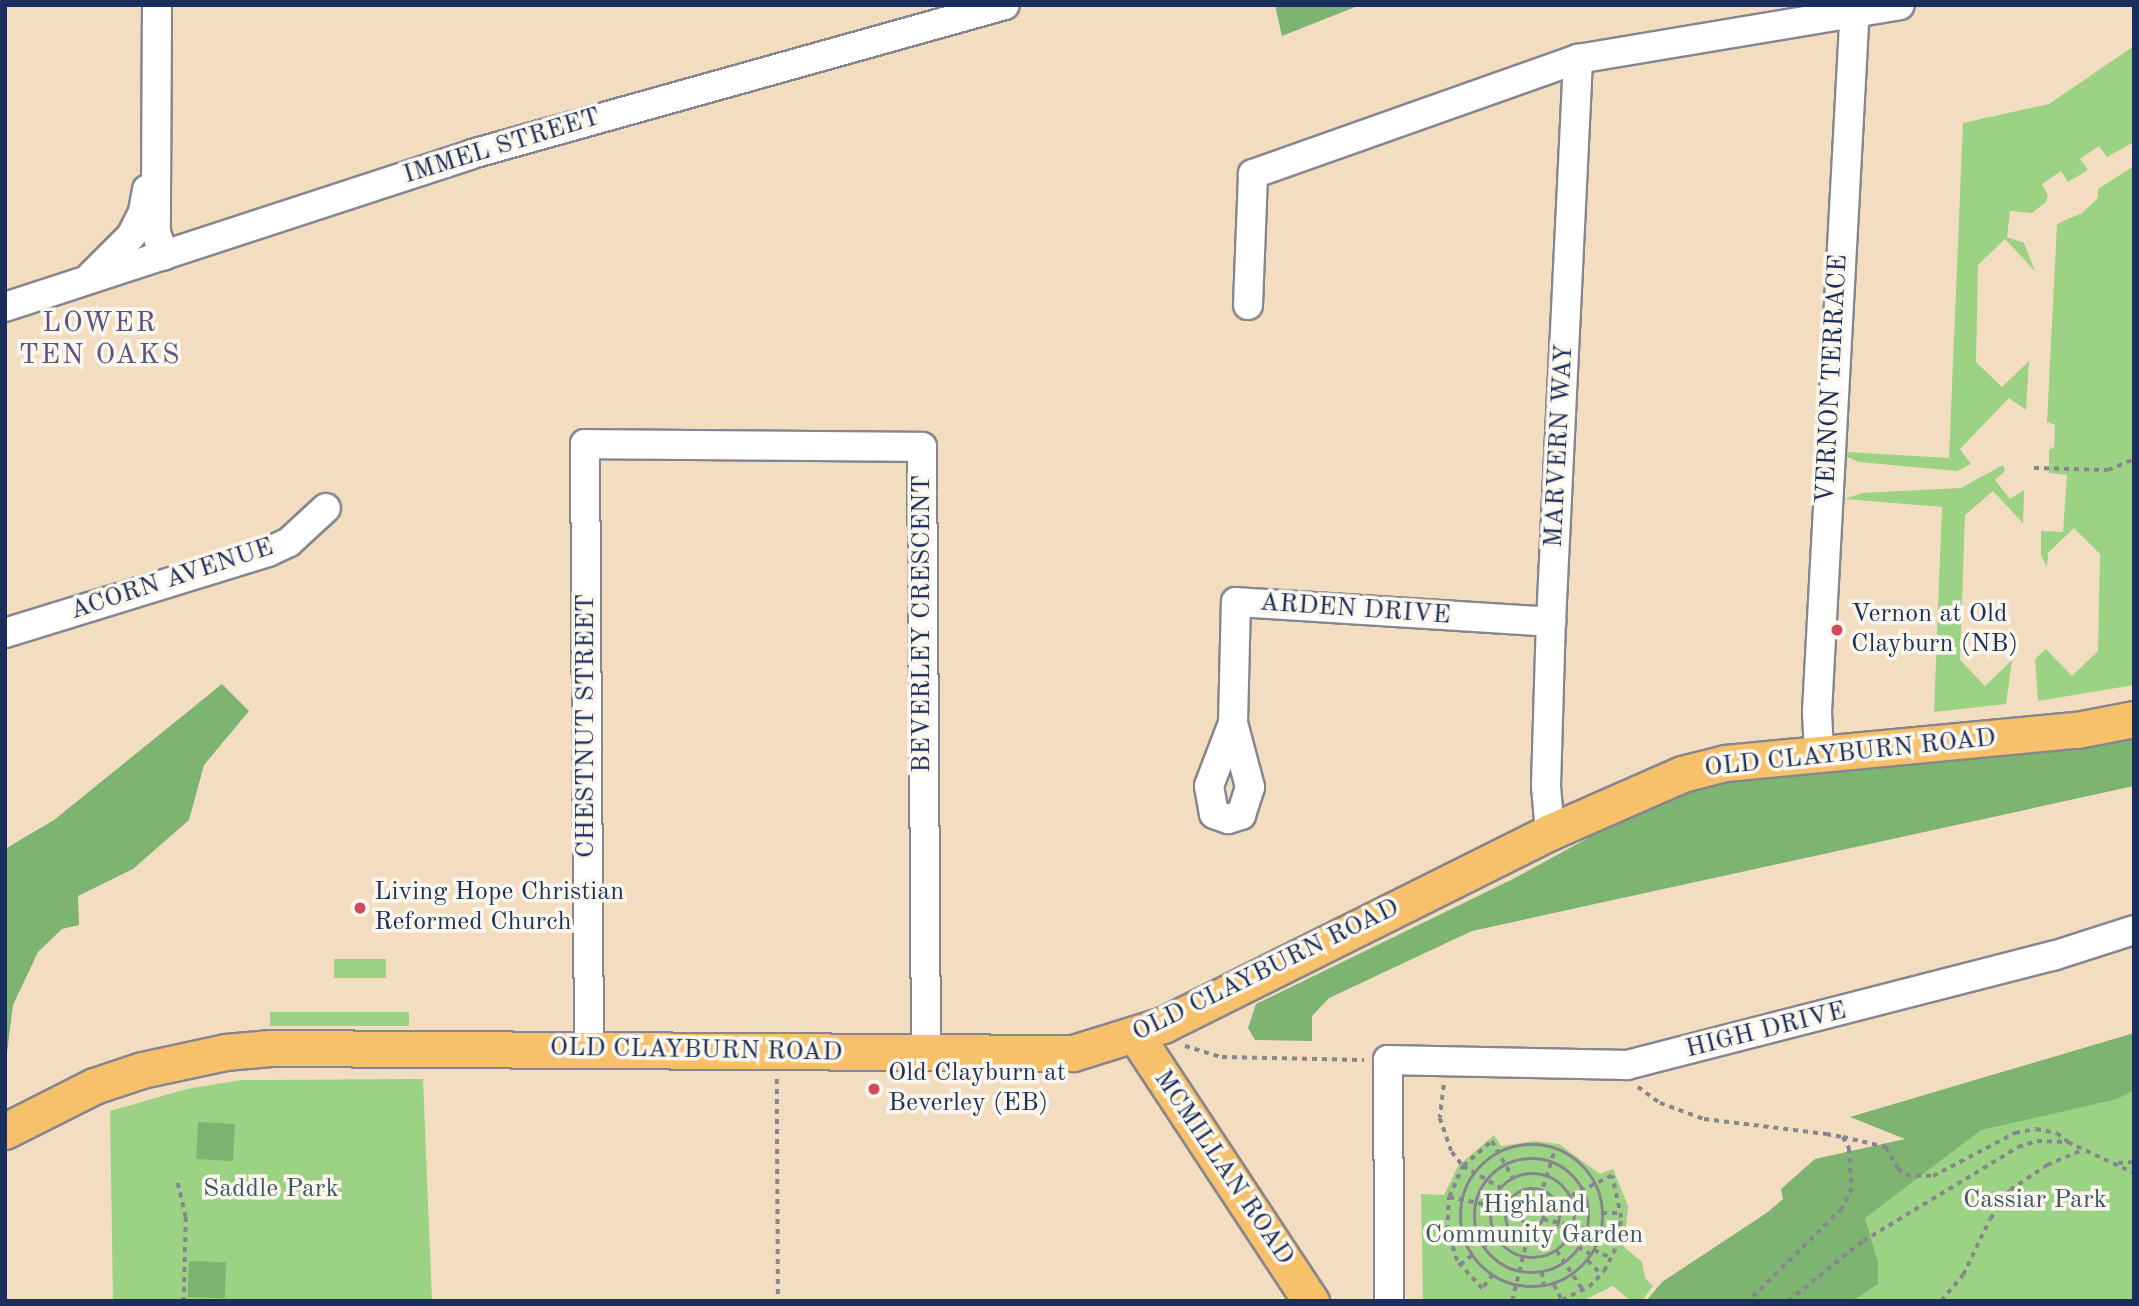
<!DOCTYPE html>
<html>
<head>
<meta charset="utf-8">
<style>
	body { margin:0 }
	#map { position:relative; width:2139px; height:1306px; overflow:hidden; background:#f3ddc0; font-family:"Old Standard TT",serif }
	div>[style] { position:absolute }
	.green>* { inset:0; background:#9cd283; transform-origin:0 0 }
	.forest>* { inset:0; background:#7db471; transform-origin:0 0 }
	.path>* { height:3.5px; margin-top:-1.75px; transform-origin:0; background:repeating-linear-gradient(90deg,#87868f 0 5px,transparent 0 10px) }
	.path>.ring { margin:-1.75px; padding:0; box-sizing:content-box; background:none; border:3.5px solid #87868f; border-radius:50% }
	.roads { filter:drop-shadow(2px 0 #87868f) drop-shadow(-2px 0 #87868f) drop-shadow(0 2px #87868f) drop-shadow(0 -2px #87868f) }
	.minor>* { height:28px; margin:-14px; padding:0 14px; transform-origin:14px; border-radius:14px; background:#fff }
	.major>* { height:35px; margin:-17.5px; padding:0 17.5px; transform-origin:17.5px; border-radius:17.5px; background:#f7c06b }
	.dots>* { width:19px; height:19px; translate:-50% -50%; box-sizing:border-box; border:4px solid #fbf7ec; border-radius:50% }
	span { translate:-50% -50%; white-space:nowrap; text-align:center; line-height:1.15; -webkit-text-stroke:7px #fbf7ec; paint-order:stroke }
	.street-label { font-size:26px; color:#1b2f5e }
	.poi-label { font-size:26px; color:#1b2f5e }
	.left { translate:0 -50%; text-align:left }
	.park-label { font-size:26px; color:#3b5867 }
	.neighbourhood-label { font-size:28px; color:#595483; letter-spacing:2px }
	.frame { position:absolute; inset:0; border:7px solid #1b2f5e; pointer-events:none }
</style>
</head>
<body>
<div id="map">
	<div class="green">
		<i style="clip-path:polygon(2134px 46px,2134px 142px,2107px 157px,2099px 146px,2080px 159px,2088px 170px,2068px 182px,2061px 171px,2042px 184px,2048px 195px,2046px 202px,2032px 213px,2010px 211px,2007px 237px,2024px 243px,2035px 271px,2005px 239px,1978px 265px,1976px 362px,2002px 387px,2029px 361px,2026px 410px,2009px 398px,1960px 449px,1971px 464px,1957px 471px,1859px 462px,1847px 457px,1847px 452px,1949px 458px,1963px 123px,2049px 104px)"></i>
		<i style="clip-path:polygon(2134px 166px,2134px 685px,2038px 701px,2035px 659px,2046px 649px,2072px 676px,2098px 651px,2100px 554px,2074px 528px,2048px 553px,2047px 567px,2041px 555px,2041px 531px,2063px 532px,2067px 475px,2049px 473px,2049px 450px,2054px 447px,2055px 425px,2047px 422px,2057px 224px,2082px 213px,2098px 198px,2098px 189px)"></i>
		<i style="clip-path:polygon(2003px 465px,2005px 471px,1995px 480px,2010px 499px,2024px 490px,2023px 523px,1993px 491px,1965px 515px,1960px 660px,1985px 686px,2012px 660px,2006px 704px,1934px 712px,1942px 507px,1845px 499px,1862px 493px,1961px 488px)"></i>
		<i style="left:334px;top:959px;width:52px;height:19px"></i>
		<i style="left:270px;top:1012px;width:139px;height:14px"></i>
		<i style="clip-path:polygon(423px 1079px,432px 1301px,113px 1301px,110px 1111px,187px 1089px,241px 1080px)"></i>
		<i style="clip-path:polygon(2134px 1079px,2134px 1301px,1731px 1301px,1931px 1124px)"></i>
		<i style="clip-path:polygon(1494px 1135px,1501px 1146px,1535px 1141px,1559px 1144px,1600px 1174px,1613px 1169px,1628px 1206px,1624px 1247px,1642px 1262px,1645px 1278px,1653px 1286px,1642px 1301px,1631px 1301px,1613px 1286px,1582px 1301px,1423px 1301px,1421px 1194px,1444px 1195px,1458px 1166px)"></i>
	</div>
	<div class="forest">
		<i style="clip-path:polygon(1275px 5px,1360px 5px,1282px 36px)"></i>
		<i style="clip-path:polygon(222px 684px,249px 711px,204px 765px,189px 820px,133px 869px,78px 896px,79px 925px,62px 929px,38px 952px,13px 1005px,5px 1069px,5px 849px,54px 820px)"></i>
		<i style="clip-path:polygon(2134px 737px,2134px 786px,1472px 931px,1329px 998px,1312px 1016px,1312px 1041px,1255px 1040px,1248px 1028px,1256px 1004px,1513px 879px,1643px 808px,1693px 789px,1734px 779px,2086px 747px)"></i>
		<i style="clip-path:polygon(2134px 1033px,2134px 1090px,2117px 1099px,1981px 1130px,1865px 1218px,1878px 1263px,1878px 1284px,1852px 1301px,1646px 1301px,1662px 1282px,1768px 1212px,1783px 1199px,1781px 1189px,1815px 1159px,1905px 1139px,1850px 1117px)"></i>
		<i style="left:198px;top:1122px;width:37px;height:37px;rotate:3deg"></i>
		<i style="left:189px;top:1261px;width:37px;height:36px;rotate:2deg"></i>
	</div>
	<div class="path">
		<i style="left:2034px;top:468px;width:74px;rotate:1.5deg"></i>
		<i style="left:2108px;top:470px;width:28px;rotate:-23deg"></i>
		<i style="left:1185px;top:1046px;width:39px;rotate:17deg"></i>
		<i style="left:1222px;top:1057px;width:142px;rotate:1.2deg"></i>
		<i style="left:777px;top:1079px;width:222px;rotate:89.7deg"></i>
		<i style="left:1444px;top:1085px;width:33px;rotate:97deg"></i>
		<i style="left:1440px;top:1118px;width:36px;rotate:71deg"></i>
		<i style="left:1452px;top:1152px;width:18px;rotate:52deg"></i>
		<i style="left:1463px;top:1166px;width:44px;rotate:30.1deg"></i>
		<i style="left:1638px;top:1087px;width:27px;rotate:36deg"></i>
		<i style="left:1660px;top:1103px;width:47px;rotate:20deg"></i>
		<i style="left:1704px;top:1119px;width:123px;rotate:7deg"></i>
		<i style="left:1826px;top:1134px;width:17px;rotate:10deg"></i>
		<i style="left:1843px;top:1137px;width:13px;rotate:61deg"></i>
		<i style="left:1849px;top:1148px;width:40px;rotate:85.7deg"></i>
		<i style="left:1852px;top:1188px;width:23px;rotate:115deg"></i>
		<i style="left:1842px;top:1209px;width:131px;rotate:135.3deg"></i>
		<i style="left:874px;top:1089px;width:7px;rotate:90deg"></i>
		<i style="left:1843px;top:1137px;width:44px;rotate:13.1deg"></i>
		<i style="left:1886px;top:1147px;width:25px;rotate:61deg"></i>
		<i style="left:1898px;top:1169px;width:10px;rotate:37deg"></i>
		<i style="left:1906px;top:1175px;width:27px;rotate:2deg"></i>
		<i style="left:1933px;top:1176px;width:93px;rotate:-27.7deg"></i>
		<i style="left:2015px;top:1133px;width:21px;rotate:-11deg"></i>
		<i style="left:2036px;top:1129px;width:21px;rotate:11deg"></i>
		<i style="left:2057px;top:1133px;width:14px;rotate:39deg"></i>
		<i class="ring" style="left:1461px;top:1145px;width:138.5px;height:138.5px"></i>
		<i class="ring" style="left:1475px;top:1159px;width:110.5px;height:110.5px"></i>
		<i style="left:2118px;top:1163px;width:16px;rotate:-4deg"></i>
		<i class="ring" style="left:1491px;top:1174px;width:80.5px;height:80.5px"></i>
		<i style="left:178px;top:1183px;width:35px;rotate:77deg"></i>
		<i style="left:186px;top:1217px;width:84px;rotate:91.4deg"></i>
		<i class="ring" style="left:1506px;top:1189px;width:50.5px;height:50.5px"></i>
		<i style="left:1449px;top:1197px;width:75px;rotate:11.6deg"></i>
		<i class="ring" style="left:1522px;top:1205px;width:18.5px;height:18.5px"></i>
		<i style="left:1537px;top:1206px;width:60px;rotate:-72.5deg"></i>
		<i style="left:1602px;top:1213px;width:18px"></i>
		<i style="left:1543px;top:1219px;width:77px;rotate:12.8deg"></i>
		<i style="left:1483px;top:1247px;width:32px;rotate:-35deg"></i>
		<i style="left:1578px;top:1247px;width:16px;rotate:30deg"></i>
		<i style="left:1594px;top:1250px;width:19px;rotate:25deg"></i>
		<i style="left:1557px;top:1251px;width:47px;rotate:56.3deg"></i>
		<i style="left:1588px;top:1261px;width:18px;rotate:45deg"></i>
		<i style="left:1460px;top:1265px;width:16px;rotate:-40deg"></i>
		<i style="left:1542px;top:1272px;width:14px;rotate:82deg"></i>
		<i style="left:1493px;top:1275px;width:18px;rotate:128deg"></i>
		<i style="left:1482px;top:1289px;width:38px;rotate:-132deg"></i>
		<i style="left:1457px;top:1261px;width:33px;rotate:-108deg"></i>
		<i style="left:1447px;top:1230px;width:33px;rotate:-87deg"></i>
		<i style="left:1449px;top:1197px;width:34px;rotate:-66deg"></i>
		<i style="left:1463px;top:1166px;width:38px;rotate:-41deg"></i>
		<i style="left:1492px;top:1141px;width:43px;rotate:60.4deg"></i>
		<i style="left:1554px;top:1285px;width:17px;rotate:62deg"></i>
		<i style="left:1562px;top:1300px;width:30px;rotate:-26deg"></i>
		<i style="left:1589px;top:1287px;width:22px;rotate:-47deg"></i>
		<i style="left:1604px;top:1271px;width:28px;rotate:-63deg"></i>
		<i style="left:1617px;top:1246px;width:28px;rotate:-82deg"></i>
		<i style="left:1621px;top:1218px;width:43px;rotate:-102.1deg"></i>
		<i style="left:1612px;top:1176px;width:61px;rotate:153.9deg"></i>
		<i style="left:1512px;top:1301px;width:76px;rotate:-76.3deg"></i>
		<i style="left:1788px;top:1301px;width:96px;rotate:-38.7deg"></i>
		<i style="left:1863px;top:1241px;width:181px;rotate:-31.2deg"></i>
		<i style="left:2018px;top:1147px;width:20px;rotate:-18deg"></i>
		<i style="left:2037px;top:1141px;width:31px;rotate:2deg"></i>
		<i style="left:2068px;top:1142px;width:73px;rotate:25.2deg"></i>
		<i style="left:1941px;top:1301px;width:34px;rotate:-50deg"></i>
		<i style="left:1963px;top:1275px;width:62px;rotate:-64.3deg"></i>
		<i style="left:1990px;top:1219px;width:35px;rotate:-55deg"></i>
		<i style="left:2010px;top:1190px;width:45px;rotate:-34deg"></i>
		<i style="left:2047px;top:1165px;width:39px;rotate:-23deg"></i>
	</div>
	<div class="roads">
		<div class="minor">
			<i style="left:157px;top:5px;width:227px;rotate:90.3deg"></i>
			<i style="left:156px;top:232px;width:25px;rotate:72deg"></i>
			<i style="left:91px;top:276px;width:57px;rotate:-45deg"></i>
			<i style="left:131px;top:236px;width:27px;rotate:-63deg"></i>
			<i style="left:143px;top:212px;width:23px;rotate:-80deg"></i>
			<i style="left:1248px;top:305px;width:131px;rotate:-87.8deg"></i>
			<i style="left:1253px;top:174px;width:345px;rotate:-19.5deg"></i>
			<i style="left:1578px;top:59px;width:326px;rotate:-9.5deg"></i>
			<i style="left:5px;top:307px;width:491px;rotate:-18.1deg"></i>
			<i style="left:472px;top:154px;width:553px;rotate:-15.62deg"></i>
			<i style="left:5px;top:633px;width:275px;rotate:-17.1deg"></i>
			<i style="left:268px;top:552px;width:23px;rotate:-25deg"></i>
			<i style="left:289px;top:542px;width:50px;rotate:-42.6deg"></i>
			<i style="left:1233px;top:723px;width:67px;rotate:110.9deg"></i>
			<i style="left:1209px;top:786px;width:28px;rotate:80deg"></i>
			<i style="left:1214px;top:814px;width:15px;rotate:20deg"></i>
			<i style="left:1228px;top:819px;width:14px;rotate:-17deg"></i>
			<i style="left:1241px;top:815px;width:29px;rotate:-72deg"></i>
			<i style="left:1250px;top:787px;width:66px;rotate:-104.9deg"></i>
			<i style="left:1233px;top:723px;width:121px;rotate:-88.6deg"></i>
			<i style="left:1236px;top:602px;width:316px;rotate:3.6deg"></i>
			<i style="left:1819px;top:752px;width:40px;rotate:-92.9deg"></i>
			<i style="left:1817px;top:712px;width:708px;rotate:-86.92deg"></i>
			<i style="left:1550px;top:832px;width:46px;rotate:-95deg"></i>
			<i style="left:1546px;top:786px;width:164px;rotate:-88.3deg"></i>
			<i style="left:1551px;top:622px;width:564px;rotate:-87.25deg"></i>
			<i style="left:589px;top:1049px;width:605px;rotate:-90.38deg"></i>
			<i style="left:585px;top:444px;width:337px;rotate:0.5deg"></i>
			<i style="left:922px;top:447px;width:607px;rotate:89.62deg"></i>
			<i style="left:1389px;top:1301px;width:241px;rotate:-90.2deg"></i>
			<i style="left:1388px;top:1060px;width:239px;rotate:1.2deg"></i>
			<i style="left:1627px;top:1065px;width:440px;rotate:-14.4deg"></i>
			<i style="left:2053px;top:956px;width:85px;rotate:-17.8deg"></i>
		</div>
		<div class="major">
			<i style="left:1136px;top:1036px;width:318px;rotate:56.6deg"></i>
			<i style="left:5px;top:1131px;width:100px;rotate:-26.8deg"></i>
			<i style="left:94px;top:1086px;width:51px;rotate:-18.4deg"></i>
			<i style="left:142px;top:1070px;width:85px;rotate:-12.2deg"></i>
			<i style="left:225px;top:1052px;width:46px;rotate:-5deg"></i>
			<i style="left:271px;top:1048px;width:802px;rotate:0.36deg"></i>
			<i style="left:1073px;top:1053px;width:94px;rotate:-17.3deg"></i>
			<i style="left:1163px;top:1025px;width:432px;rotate:-26.5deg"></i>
			<i style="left:1550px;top:832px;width:144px;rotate:-23.7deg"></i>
			<i style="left:1682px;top:774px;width:44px;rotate:-14.3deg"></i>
			<i style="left:1725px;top:763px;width:354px;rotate:-5.4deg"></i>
			<i style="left:2077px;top:730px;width:58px;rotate:-10.9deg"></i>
		</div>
	</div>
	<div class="dots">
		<i style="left:1837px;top:630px;background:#d1495b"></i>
		<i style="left:360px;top:908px;background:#d1495b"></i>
		<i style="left:874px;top:1089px;background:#d1495b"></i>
	</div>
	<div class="street-label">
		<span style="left:502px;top:147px;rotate:-17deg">IMMEL STREET</span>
		<span style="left:1833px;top:379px;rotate:-87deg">VERNON TERRACE</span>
		<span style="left:1560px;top:446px;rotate:-87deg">MARVERN WAY</span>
		<span style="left:172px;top:580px;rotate:-18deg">ACORN AVENUE</span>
		<span style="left:1355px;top:610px;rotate:4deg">ARDEN DRIVE</span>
		<span style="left:923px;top:624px;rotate:-90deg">BEVERLEY CRESCENT</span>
		<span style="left:587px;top:726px;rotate:-90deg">CHESTNUT STREET</span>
		<span style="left:1850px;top:754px;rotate:-6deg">OLD CLAYBURN ROAD</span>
		<span style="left:1266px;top:971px;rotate:-26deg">OLD CLAYBURN ROAD</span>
		<span style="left:1766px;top:1031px;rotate:-14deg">HIGH DRIVE</span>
		<span style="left:696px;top:1051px;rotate:1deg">OLD CLAYBURN ROAD</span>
		<span style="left:1223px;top:1168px;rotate:56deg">MCMILLAN ROAD</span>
	</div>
	<div class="poi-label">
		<span class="left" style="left:1851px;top:630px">Vernon at Old<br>Clayburn (NB)</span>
		<span class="left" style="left:374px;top:908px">Living Hope Christian<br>Reformed Church</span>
		<span class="left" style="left:888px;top:1089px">Old Clayburn at<br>Beverley (EB)</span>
	</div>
	<div class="park-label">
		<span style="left:271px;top:1190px">Saddle Park</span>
		<span style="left:2035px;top:1201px">Cassiar Park</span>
		<span style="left:1534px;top:1221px">Highland<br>Community Garden</span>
	</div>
	<div class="neighbourhood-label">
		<span style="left:100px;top:340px">LOWER<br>TEN OAKS</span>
	</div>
	<div class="frame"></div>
</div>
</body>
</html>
